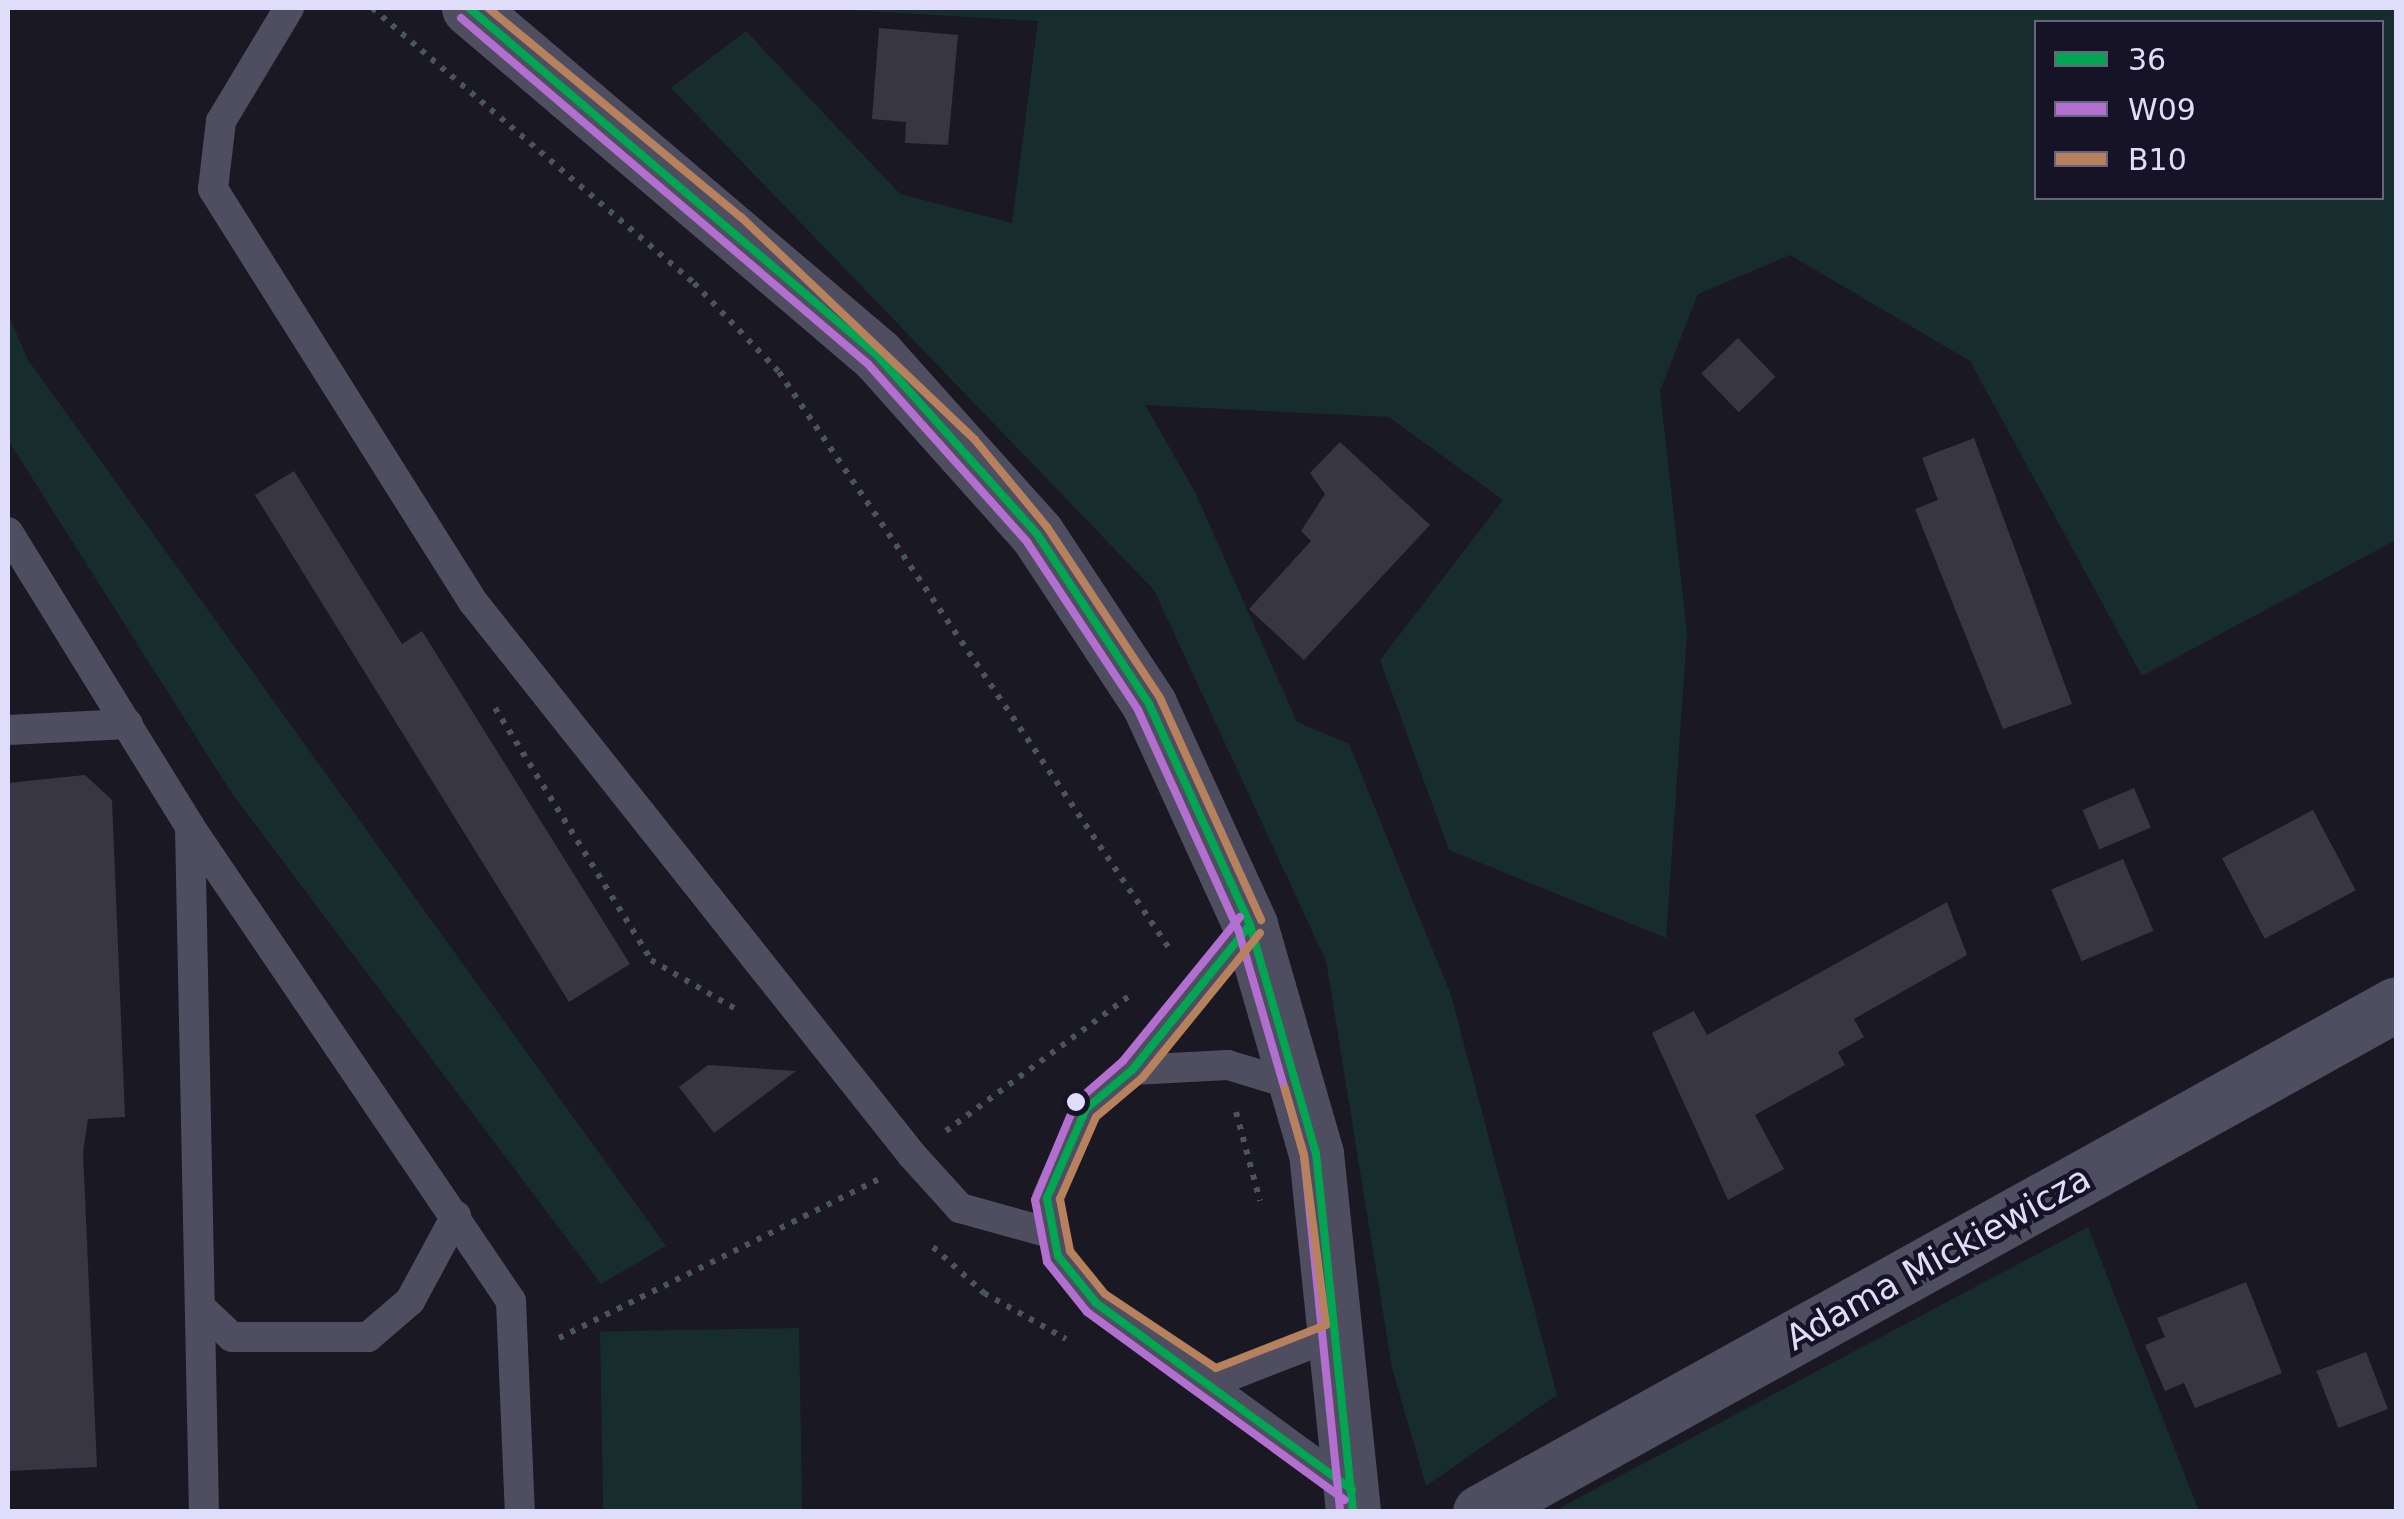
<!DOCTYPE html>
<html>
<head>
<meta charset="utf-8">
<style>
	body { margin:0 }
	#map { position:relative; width:2404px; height:1519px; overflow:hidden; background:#1a1822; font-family:"DejaVu Sans",sans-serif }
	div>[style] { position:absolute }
	.green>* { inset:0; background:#172d2d; transform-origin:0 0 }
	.building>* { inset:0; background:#393643; transform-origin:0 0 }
	.path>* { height:6px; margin-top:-3px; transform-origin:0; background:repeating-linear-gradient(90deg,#4a545e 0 5px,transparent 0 13px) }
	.service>* { height:30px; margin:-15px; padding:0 15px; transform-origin:15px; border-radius:15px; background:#4f4e61 }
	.minor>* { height:55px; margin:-27.5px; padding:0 27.5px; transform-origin:27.5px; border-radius:27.5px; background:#4f4e61 }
	.tertiary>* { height:55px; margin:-27.5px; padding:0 27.5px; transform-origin:27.5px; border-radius:27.5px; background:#4f4e61 }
	.bus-1>* { height:8px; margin:-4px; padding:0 4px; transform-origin:4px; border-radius:4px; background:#00a651 }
	.bus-2>* { height:8px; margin:-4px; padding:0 4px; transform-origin:4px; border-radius:4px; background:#b36fd0 }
	.bus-3>* { height:8px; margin:-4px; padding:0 4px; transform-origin:4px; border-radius:4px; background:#b6815c }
	.dots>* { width:28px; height:28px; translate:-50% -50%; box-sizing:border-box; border:5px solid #161327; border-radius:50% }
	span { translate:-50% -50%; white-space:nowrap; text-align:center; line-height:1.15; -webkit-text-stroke:9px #161327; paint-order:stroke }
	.street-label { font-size:35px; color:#e0ddfb }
	.frame { position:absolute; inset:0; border:10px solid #e0ddfb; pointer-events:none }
	.legend { position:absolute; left:2034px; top:20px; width:350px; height:180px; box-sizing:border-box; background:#161327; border:2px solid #67647c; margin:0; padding:12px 18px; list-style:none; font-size:30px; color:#e0ddfb }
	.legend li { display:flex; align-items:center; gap:20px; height:50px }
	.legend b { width:50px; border:2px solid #67647c }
</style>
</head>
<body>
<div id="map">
	<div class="green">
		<i style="clip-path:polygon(evenodd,812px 8px,2396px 8px,2396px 540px,2142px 676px,1970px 361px,1790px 255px,1698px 294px,1660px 391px,1687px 633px,1666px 938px,1449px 850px,1380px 660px,1503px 500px,1389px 417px,1145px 405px,1195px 492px,1297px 722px,1349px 744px,1451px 995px,1557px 1395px,1426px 1486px,1392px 1368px,1326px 961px,1154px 590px,671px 88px,746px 31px,900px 194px,1012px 223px,1038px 21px,812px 8px,2382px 22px,2382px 198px,2036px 198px,2036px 22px,2382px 22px)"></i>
		<i style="clip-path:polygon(8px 314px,28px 360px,666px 1246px,601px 1284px,231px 792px,8px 440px)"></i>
		<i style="clip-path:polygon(2088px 1227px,2199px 1511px,1554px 1511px)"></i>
		<i style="left:799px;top:1328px;width:183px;height:199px;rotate:89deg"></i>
	</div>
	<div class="building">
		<i style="clip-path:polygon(879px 28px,958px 35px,948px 145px,905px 143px,906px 122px,872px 119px)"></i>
		<i style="left:1738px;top:338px;width:54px;height:51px;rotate:46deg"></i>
		<i style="clip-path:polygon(1974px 438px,2072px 704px,2003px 729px,1915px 509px,1938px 500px,1922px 458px)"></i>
		<i style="clip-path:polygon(1340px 442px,1430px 525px,1304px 660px,1249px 609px,1311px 541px,1301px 531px,1325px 494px,1310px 473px)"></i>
		<i style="clip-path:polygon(294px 471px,402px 644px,422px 631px,630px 964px,569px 1002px,255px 495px)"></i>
		<i style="clip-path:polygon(85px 775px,112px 800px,125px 1117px,88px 1119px,83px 1152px,97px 1467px,8px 1471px,8px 783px)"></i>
		<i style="left:2134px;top:788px;width:43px;height:56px;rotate:67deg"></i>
		<i style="left:2313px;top:810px;width:91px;height:103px;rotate:62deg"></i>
		<i style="left:2123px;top:859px;width:78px;height:78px;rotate:67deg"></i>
		<i style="clip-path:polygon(1947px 902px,1967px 955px,1854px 1019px,1864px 1037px,1838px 1052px,1845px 1065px,1755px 1115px,1784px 1169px,1728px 1200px,1652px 1033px,1694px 1011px,1707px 1035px)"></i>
		<i style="clip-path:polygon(708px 1065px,796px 1071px,714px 1133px,679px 1087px)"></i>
		<i style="clip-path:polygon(2246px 1282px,2282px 1373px,2195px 1408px,2184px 1383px,2165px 1391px,2145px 1345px,2165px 1337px,2157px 1318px)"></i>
		<i style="left:2366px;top:1352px;width:61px;height:53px;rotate:69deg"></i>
	</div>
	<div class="path">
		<i style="left:372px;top:8px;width:423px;rotate:40.5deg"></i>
		<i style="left:694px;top:283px;width:123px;rotate:46.3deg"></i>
		<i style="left:779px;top:372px;width:699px;rotate:55.9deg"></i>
		<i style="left:495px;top:708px;width:296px;rotate:58.2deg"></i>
		<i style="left:651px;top:960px;width:96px;rotate:30deg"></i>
		<i style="left:1236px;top:1112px;width:92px;rotate:74.9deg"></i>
		<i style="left:946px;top:1131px;width:232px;rotate:-36.4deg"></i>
		<i style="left:933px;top:1247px;width:69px;rotate:42deg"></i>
		<i style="left:984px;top:1293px;width:94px;rotate:29.3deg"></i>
		<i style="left:559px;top:1338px;width:357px;rotate:-26.4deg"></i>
	</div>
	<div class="service">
		<i style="left:289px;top:8px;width:132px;rotate:121deg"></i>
		<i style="left:221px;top:121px;width:68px;rotate:96.7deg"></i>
		<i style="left:213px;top:189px;width:489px;rotate:57.8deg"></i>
		<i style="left:474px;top:603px;width:705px;rotate:51.57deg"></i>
		<i style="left:912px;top:1155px;width:72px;rotate:47.8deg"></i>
		<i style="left:960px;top:1208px;width:98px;rotate:15.5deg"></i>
		<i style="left:8px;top:532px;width:347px;rotate:58.3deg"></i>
		<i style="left:190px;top:827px;width:572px;rotate:55.89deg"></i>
		<i style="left:511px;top:1301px;width:211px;rotate:87.6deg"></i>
		<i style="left:8px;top:730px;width:120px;rotate:-2.9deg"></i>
		<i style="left:190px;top:827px;width:685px;rotate:88.83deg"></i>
		<i style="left:1250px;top:925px;width:187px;rotate:129.1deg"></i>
		<i style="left:1132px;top:1070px;width:60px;rotate:139.7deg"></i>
		<i style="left:1086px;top:1109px;width:97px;rotate:113.7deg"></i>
		<i style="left:1047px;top:1198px;width:59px;rotate:79.3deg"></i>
		<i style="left:1058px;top:1256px;width:60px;rotate:51deg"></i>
		<i style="left:1096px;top:1303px;width:317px;rotate:36.1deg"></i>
		<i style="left:1132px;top:1070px;width:96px;rotate:-3deg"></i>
		<i style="left:1228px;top:1065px;width:72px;rotate:16.9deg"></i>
		<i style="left:201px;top:1308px;width:42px;rotate:43.1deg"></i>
		<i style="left:232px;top:1337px;width:136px"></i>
		<i style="left:368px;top:1337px;width:55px;rotate:-40.6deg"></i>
		<i style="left:410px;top:1301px;width:97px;rotate:-61.6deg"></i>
		<i style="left:1214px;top:1382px;width:135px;rotate:-21.3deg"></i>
	</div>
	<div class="minor">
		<i style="left:1480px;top:1512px;width:1047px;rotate:-29.01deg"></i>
	</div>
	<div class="tertiary">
		<i style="left:469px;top:8px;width:536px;rotate:40.38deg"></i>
		<i style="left:877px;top:355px;width:240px;rotate:48.2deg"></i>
		<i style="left:1037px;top:534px;width:204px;rotate:56.6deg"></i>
		<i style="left:1149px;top:704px;width:243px;rotate:65.4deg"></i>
		<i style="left:1250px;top:925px;width:237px;rotate:73.9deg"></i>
		<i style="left:1316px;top:1153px;width:361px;rotate:84.1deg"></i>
	</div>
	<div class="bus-1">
		<i style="left:469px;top:8px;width:536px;rotate:40.38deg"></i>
		<i style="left:877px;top:355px;width:240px;rotate:48.2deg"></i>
		<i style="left:1037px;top:534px;width:204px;rotate:56.6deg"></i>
		<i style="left:1149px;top:704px;width:243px;rotate:65.4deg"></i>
		<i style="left:1250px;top:925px;width:237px;rotate:73.9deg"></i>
		<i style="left:1316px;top:1153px;width:361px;rotate:84.1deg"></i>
		<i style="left:1250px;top:925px;width:187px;rotate:129.1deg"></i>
		<i style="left:1132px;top:1070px;width:60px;rotate:139.7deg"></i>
		<i style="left:1086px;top:1109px;width:97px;rotate:113.7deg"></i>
		<i style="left:1047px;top:1198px;width:59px;rotate:79.3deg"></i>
		<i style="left:1058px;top:1256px;width:60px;rotate:51deg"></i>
		<i style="left:1096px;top:1303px;width:317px;rotate:36.1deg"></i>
	</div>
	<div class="bus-2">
		<i style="left:461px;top:18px;width:534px;rotate:40.37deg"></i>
		<i style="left:868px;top:364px;width:239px;rotate:48.2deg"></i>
		<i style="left:1027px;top:542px;width:201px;rotate:56.5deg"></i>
		<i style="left:1138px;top:710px;width:241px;rotate:65.5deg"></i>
		<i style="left:1238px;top:929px;width:235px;rotate:73.7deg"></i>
		<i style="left:1304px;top:1155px;width:359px;rotate:84.2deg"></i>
		<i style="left:1240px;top:917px;width:186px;rotate:129.1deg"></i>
		<i style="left:1123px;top:1061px;width:62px;rotate:138.9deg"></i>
		<i style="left:1076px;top:1102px;width:106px;rotate:112.7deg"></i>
		<i style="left:1035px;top:1200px;width:63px;rotate:79deg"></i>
		<i style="left:1047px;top:1262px;width:64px;rotate:51.3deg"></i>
		<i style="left:1087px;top:1312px;width:319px;rotate:36.1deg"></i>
	</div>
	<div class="bus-3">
		<i style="left:488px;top:8px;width:328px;rotate:39.6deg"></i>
		<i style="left:741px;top:217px;width:323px;rotate:43.6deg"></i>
		<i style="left:975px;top:440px;width:113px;rotate:50.4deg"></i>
		<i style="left:1047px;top:527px;width:205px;rotate:56.5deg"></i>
		<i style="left:1160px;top:698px;width:244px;rotate:65.5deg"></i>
		<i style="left:1260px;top:933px;width:187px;rotate:129.1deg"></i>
		<i style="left:1142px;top:1078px;width:60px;rotate:139.7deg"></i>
		<i style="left:1096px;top:1117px;width:90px;rotate:113.7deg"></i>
		<i style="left:1060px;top:1199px;width:53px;rotate:79.1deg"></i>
		<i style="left:1070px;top:1251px;width:55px;rotate:50.9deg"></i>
		<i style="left:1105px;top:1294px;width:133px;rotate:33.7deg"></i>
		<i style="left:1216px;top:1368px;width:118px;rotate:-21.4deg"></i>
		<i style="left:1326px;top:1325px;width:170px;rotate:-97.4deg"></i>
		<i style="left:1304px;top:1156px;width:70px;rotate:-105.8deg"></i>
	</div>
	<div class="dots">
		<i style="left:1076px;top:1102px;background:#e0ddfb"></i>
	</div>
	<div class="street-label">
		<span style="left:1938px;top:1258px;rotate:-29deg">Adama Mickiewicza</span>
	</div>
	<div class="frame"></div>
	<ul class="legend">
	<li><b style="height:12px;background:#00a651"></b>36</li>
	<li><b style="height:12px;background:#b36fd0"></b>W09</li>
	<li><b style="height:12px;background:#b6815c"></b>B10</li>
	</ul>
</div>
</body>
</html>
